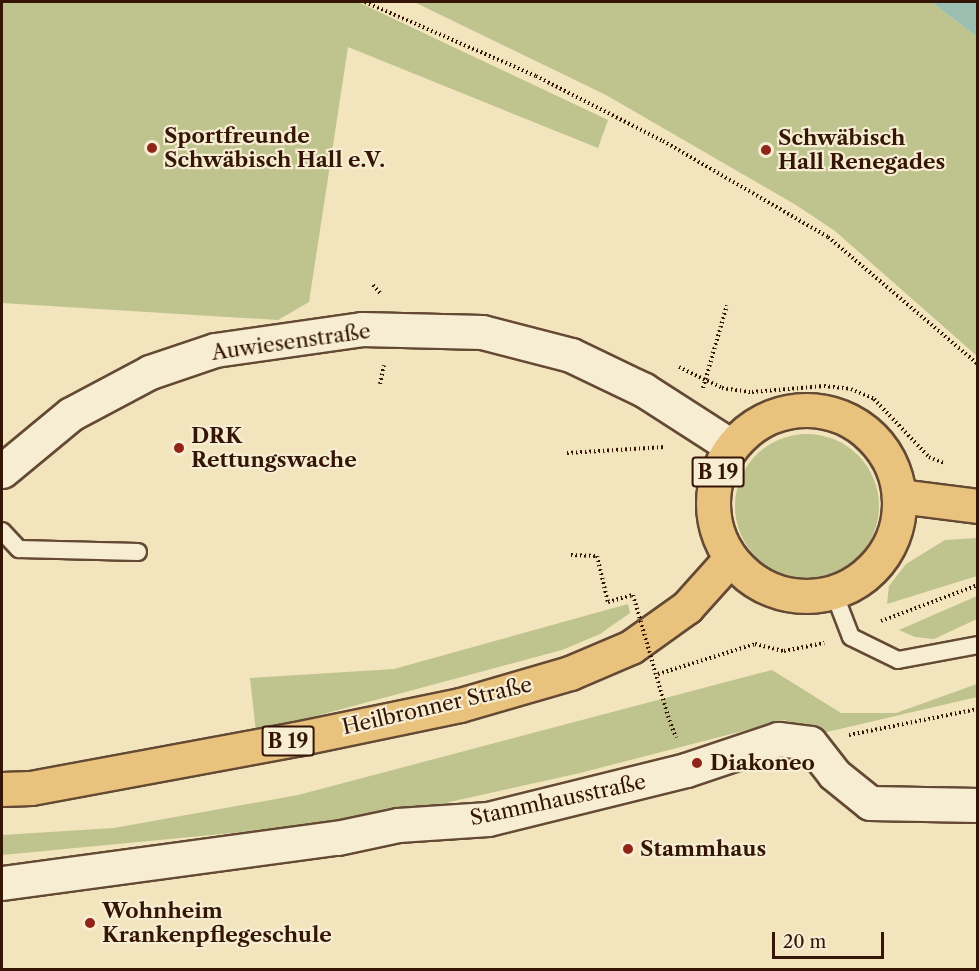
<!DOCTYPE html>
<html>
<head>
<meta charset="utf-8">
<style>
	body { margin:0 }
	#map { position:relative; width:979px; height:971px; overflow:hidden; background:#f2e4bc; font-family:"Libre Caslon Text",serif }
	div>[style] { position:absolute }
	.green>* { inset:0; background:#bfc38e }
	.round { border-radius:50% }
	.water>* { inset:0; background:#9bbfb1 }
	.path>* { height:4px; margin-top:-2px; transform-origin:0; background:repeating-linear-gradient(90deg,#341506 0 1.5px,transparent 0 4.5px) }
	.roads { filter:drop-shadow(2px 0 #644934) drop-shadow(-2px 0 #644934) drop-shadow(0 2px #644934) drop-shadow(0 -2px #644934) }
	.lane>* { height:16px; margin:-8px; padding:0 8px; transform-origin:8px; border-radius:8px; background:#f7edd3 }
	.street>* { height:33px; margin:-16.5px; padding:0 16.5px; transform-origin:16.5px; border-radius:16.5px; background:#f7edd3 }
	.primary>* { height:33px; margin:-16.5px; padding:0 16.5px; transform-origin:16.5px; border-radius:16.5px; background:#e9c27e }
	.primary>.ring { margin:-16.5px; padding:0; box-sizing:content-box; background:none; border:33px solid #e9c27e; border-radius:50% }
	.path-bridge>* { height:4px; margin-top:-2px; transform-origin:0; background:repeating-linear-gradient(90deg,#341506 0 1.5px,transparent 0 4.5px) }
	.dots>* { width:16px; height:16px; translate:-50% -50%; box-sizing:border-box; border:3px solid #f7edd3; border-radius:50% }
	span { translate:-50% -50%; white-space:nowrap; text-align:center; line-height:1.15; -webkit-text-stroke:4.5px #f7edd3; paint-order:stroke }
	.shield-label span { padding:2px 4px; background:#f7edd3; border:2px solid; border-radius:4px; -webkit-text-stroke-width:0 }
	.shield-label { font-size:20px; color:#341506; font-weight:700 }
	.poi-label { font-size:21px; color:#341506; font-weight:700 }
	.left { translate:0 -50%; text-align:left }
	.street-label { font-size:21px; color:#341506 }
	.frame { position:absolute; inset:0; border:3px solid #341506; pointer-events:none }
	.scale { position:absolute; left:772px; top:932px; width:112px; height:27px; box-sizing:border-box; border:3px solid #341506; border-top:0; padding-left:8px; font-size:18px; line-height:21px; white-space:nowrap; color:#341506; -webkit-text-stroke:4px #f7edd3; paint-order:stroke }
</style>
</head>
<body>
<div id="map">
	<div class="green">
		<i style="clip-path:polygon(2px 2px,358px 2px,608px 120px,598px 148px,348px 47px,309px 302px,278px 320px,2px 303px)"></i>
		<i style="clip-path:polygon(414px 2px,931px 2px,977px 37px,977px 356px,835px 231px,796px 205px,606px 95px)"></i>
		<i class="round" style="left:735px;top:434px;width:144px;height:144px"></i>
		<i style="clip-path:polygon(977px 538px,977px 576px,887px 604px,889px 586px,906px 564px,945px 540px)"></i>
		<i style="clip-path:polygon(977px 596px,977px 619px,934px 639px,915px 637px,899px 630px)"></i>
		<i style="clip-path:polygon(628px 604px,630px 613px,600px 634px,562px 650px,256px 732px,250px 678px,394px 669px)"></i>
		<i style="clip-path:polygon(772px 670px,841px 713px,896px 713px,977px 684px,977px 697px,814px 735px,785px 720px,580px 773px,369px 820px,2px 855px,2px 835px,114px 828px,298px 795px)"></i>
	</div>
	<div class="water">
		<i style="clip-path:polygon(931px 2px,977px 2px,977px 37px)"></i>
	</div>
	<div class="path">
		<i style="left:365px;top:2px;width:186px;rotate:23.4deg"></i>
		<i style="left:536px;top:76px;width:143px;rotate:27.1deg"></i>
		<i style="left:663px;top:141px;width:191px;rotate:30.2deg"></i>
		<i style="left:828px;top:237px;width:197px;rotate:40.3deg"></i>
		<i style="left:373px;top:285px;width:11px;rotate:49deg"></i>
		<i style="left:679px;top:367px;width:48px;rotate:26deg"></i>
		<i style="left:722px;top:388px;width:30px;rotate:8deg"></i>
		<i style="left:752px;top:392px;width:72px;rotate:-4.8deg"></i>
		<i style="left:824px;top:386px;width:27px;rotate:6deg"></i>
		<i style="left:851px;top:389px;width:25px;rotate:23deg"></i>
		<i style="left:874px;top:399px;width:80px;rotate:46.5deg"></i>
		<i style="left:929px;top:457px;width:16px;rotate:22deg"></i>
		<i style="left:380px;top:384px;width:19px;rotate:-78deg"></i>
		<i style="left:703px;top:388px;width:86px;rotate:-73.9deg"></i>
		<i style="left:567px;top:453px;width:98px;rotate:-3.5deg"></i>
		<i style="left:571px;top:555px;width:26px;rotate:2deg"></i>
		<i style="left:597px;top:556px;width:47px;rotate:76.6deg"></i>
		<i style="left:608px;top:602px;width:26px;rotate:-16deg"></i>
		<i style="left:881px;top:621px;width:103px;rotate:-20.4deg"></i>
		<i style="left:658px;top:674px;width:102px;rotate:-17.2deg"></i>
		<i style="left:755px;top:644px;width:30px;rotate:14deg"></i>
		<i style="left:784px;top:651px;width:41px;rotate:-11.3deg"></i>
		<i style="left:668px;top:716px;width:23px;rotate:70deg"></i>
		<i style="left:849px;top:735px;width:132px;rotate:-11.4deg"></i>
	</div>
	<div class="roads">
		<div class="lane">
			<i style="left:2px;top:531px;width:25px;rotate:47deg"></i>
			<i style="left:19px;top:549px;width:119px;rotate:1.4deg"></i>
			<i style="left:834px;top:593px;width:47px;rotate:68.9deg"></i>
			<i style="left:851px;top:637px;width:52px;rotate:26.1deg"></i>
			<i style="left:898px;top:660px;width:81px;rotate:-10.6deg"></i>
		</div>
		<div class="street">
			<i style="left:2px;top:471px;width:89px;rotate:-39.6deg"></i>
			<i style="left:71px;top:414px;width:89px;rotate:-28deg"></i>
			<i style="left:150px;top:372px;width:69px;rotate:-18.7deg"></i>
			<i style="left:215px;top:350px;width:148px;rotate:-8.1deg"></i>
			<i style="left:362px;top:329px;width:120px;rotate:1.4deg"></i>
			<i style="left:482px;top:332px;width:92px;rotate:14.5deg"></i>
			<i style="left:571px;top:355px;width:81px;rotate:25.6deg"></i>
			<i style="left:644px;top:390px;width:103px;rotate:32.8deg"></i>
			<i style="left:2px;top:883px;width:338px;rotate:-7.7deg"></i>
			<i style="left:337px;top:838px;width:62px;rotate:-12deg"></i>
			<i style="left:398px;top:825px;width:90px;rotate:-3.8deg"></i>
			<i style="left:488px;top:819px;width:204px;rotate:-13.9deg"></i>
			<i style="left:686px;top:770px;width:97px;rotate:-18.6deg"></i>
			<i style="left:778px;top:739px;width:32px;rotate:7deg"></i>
			<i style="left:810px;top:743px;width:39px;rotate:52deg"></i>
			<i style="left:834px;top:774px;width:46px;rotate:38.9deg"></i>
			<i style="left:870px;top:803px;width:108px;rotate:1.1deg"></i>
		</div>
		<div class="primary">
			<i class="ring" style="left:713px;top:410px;width:153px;height:153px"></i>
			<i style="left:899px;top:496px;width:80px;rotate:7.2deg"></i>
			<i style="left:2px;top:789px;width:29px;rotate:-2deg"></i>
			<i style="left:31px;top:788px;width:269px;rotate:-10.5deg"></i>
			<i style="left:296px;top:739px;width:167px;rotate:-11.7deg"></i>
			<i style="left:460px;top:705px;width:115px;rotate:-16.2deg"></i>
			<i style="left:570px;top:673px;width:66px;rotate:-23.1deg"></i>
			<i style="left:631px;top:647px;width:69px;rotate:-35.5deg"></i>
			<i style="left:687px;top:607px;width:64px;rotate:-48.1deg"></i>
		</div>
	</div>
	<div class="path-bridge">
		<i style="left:633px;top:595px;width:126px;rotate:73.9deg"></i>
	</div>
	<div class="dots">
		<i style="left:152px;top:148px;background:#8f2418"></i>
		<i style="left:766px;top:150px;background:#8f2418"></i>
		<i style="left:179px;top:448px;background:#8f2418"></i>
		<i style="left:697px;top:763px;background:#8f2418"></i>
		<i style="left:628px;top:849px;background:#8f2418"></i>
		<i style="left:90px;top:923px;background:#8f2418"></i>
	</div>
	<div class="shield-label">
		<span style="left:718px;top:472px">B 19</span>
		<span style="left:288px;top:741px">B 19</span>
	</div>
	<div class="poi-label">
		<span class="left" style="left:164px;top:148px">Sportfreunde<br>Schwäbisch Hall e.V.</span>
		<span class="left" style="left:778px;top:150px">Schwäbisch<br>Hall Renegades</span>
		<span class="left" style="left:191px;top:448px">DRK<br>Rettungswache</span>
		<span class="left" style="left:710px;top:763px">Diakoneo</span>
		<span class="left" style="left:640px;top:849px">Stammhaus</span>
		<span class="left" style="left:102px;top:923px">Wohnheim<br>Krankenpflegeschule</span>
	</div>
	<div class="street-label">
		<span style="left:291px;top:342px;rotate:-8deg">Auwiesenstraße</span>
		<span style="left:437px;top:706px;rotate:-13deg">Heilbronner Straße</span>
		<span style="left:558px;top:800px;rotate:-12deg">Stammhausstraße</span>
	</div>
	<div class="frame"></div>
	<div class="scale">20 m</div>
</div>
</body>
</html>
